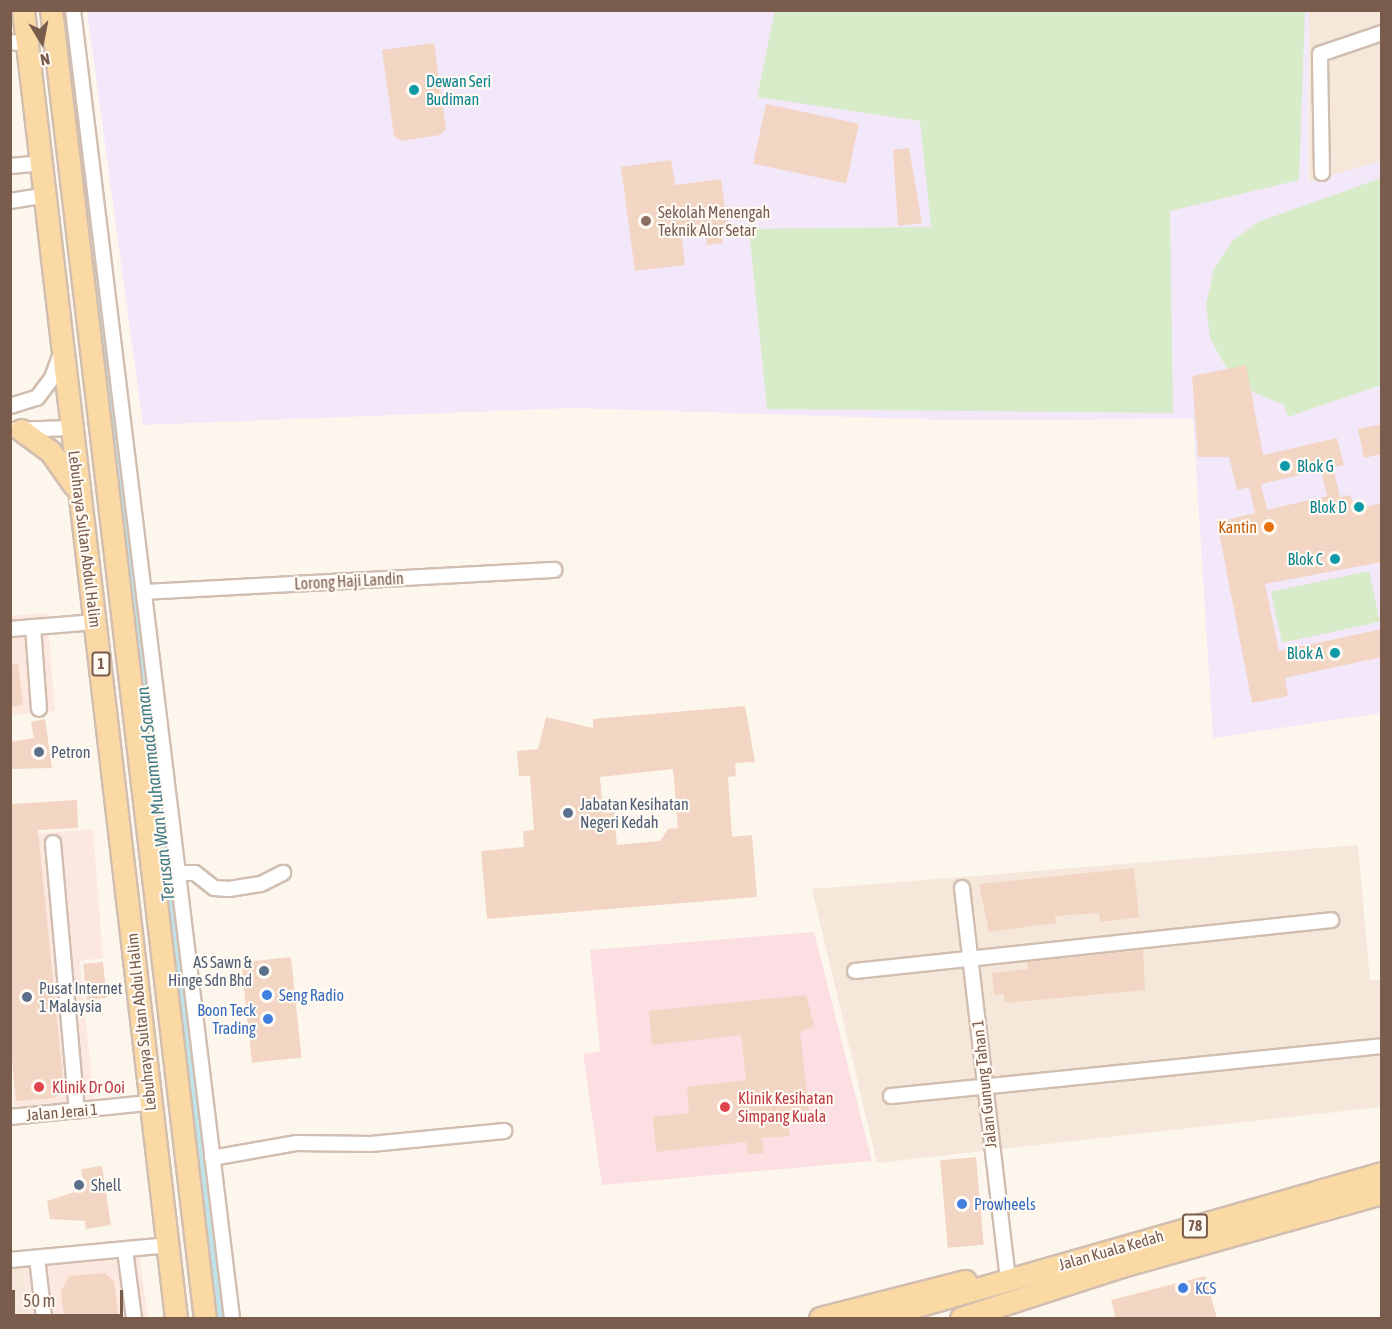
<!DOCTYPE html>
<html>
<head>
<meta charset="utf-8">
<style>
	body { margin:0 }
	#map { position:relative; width:1392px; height:1329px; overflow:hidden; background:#fdf6ec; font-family:"Asap Condensed",sans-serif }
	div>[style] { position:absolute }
	.residential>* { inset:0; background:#f5e8da; transform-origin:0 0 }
	.commercial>* { inset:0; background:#fde8e0 }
	.education>* { inset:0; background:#f3e8fa }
	.medical>* { inset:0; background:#fbdfe3 }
	.green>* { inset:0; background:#d8ecc9; transform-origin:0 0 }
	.canal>* { height:15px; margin:-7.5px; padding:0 7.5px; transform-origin:7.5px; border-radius:7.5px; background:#bfe3e8 }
	.building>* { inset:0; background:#f3d5c3; transform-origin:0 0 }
	.roads { filter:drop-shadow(2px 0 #d1beb0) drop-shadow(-2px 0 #d1beb0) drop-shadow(0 2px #d1beb0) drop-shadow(0 -2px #d1beb0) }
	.street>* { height:14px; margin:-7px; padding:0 7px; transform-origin:7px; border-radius:7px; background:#fff }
	.primary>* { height:21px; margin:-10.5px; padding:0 10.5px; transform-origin:10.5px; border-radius:10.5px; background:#fbd9a5 }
	.dots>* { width:16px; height:16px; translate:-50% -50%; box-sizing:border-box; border:3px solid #fffaf3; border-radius:50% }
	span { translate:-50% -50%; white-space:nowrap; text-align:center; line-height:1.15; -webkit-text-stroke:4.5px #fffaf3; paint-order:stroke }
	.shield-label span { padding:2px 4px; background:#fffaf3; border:2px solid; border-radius:4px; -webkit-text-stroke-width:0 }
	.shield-label { font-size:15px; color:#7a5c4d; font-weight:700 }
	.culture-label { font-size:16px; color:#0d838f }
	.left { translate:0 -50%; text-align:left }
	.right { translate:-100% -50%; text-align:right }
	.education-label { font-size:16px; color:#785e54 }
	.food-label { font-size:16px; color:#c56008 }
	.street-label { font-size:16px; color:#7a5c4d }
	.service-label { font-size:16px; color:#4e5e75 }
	.shop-label { font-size:16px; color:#366cbe }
	.health-label { font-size:16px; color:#be3a42 }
	.water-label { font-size:18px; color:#437c86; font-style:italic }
	.frame { position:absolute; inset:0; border:12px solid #7a5c4d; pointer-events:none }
	.north { position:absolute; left:12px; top:12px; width:60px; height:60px; -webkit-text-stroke:4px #fffaf3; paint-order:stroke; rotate:170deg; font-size:16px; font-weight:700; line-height:24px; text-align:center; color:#7a5c4d }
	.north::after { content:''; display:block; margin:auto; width:21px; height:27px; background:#7a5c4d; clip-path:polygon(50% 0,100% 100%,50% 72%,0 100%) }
	.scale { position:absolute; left:12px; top:1290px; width:111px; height:27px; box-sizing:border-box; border:3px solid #7a5c4d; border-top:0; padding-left:8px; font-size:18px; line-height:21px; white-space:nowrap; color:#7a5c4d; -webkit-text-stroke:4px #fffaf3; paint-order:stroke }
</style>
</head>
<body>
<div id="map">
	<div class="residential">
		<i style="left:1309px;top:11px;width:72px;height:171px"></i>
		<i style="clip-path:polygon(1358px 845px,1370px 980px,1381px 980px,1381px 1107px,877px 1163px,812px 889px)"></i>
		<i style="clip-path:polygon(23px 1267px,29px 1318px,11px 1318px,10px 1269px)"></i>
	</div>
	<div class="commercial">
		<i style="clip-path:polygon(47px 613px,55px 711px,11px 715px,11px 616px)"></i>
		<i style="clip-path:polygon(93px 829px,103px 958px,80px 961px,94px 1101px,14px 1109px,10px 836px)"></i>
		<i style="clip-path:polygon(137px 1238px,148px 1318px,29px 1318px,23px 1267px,27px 1251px)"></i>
	</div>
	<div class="education">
		<i style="clip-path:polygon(87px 11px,1309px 11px,1308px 182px,1381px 161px,1381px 713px,1213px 738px,1193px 419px,950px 420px,573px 408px,143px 425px)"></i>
	</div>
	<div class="medical">
		<i style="clip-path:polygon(814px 932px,872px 1161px,602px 1185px,583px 1054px,600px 1051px,590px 950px)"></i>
	</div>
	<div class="green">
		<i style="clip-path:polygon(775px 11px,1305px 11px,1299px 180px,1170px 211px,1173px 413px,767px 409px,749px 229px,931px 227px,920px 121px,757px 97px)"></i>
		<i style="clip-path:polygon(1381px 178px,1381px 385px,1288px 417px,1284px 405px,1253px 392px,1227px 369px,1210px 338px,1206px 304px,1214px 269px,1232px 241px,1258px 222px)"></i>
		<i style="left:1369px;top:571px;width:52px;height:100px;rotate:78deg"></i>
	</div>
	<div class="canal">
		<i style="left:66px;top:10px;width:207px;rotate:83.9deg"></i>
		<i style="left:94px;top:269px;width:1056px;rotate:83.26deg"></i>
	</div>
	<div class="building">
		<i style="clip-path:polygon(434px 43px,446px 129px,440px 135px,401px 141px,394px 136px,382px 50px)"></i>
		<i style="left:766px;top:104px;width:95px;height:61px;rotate:12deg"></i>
		<i style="clip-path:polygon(909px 148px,922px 223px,898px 226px,893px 150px)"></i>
		<i style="clip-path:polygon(671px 160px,675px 185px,721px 179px,728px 232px,722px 233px,723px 243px,707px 245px,705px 231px,681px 234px,685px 265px,635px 271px,621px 167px)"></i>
		<i style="clip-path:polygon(evenodd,1246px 365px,1263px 455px,1337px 438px,1344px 465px,1333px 467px,1340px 497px,1351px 495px,1354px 509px,1382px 503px,1382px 562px,1265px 584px,1279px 651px,1382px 629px,1382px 657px,1285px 678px,1288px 696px,1252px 703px,1217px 522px,1255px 513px,1249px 487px,1237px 490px,1229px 457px,1198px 457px,1192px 376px,1246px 365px,1321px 470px,1327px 496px,1267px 510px,1261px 484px,1321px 470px)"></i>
		<i style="clip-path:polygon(1382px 424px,1382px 454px,1364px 458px,1358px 429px)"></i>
		<i style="clip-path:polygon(18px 664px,23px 705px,10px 707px,10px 665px)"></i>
		<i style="clip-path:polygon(evenodd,745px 706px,755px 762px,735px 763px,736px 776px,728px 777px,732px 837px,752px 835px,757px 897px,487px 919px,481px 851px,524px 847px,523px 831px,534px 830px,530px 776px,519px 776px,517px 751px,538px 749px,546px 717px,593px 728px,593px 719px,745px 706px,673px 769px,678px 828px,668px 829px,660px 841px,617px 845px,614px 812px,603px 813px,600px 777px,673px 769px)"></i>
		<i style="clip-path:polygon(45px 719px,52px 768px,10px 769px,10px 742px,34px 738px,31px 722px)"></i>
		<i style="clip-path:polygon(77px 800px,78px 828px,38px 830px,64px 1089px,55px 1098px,16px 1101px,10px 1038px,10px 804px)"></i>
		<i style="clip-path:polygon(1134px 868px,1139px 917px,1100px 922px,1099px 913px,1055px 916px,1056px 923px,989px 932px,979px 884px)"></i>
		<i style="clip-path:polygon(1143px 950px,1145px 990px,1005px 1003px,1004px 994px,994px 995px,992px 973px,1028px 969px,1027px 962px)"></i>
		<i style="left:291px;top:957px;width:101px;height:50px;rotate:84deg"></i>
		<i style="left:103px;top:962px;width:36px;height:20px;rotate:84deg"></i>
		<i style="clip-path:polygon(806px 995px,814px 1026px,800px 1032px,810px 1121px,788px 1123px,790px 1136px,762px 1138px,764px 1153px,748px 1154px,746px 1142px,656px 1152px,653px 1117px,689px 1113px,687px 1087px,746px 1080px,741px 1035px,652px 1045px,649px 1011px)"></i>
		<i style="left:976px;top:1157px;width:88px;height:36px;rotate:85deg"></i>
		<i style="clip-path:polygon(102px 1166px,111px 1225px,86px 1229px,85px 1221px,50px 1219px,47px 1201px,84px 1189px,81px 1169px)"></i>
		<i style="clip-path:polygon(105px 1273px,114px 1281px,119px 1318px,64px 1318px,61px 1291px,69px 1276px)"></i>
		<i style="clip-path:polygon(1205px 1276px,1217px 1318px,1116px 1318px,1111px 1300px)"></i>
	</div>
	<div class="roads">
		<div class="street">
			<i style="left:73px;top:10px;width:1318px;rotate:83.07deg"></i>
			<i style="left:10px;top:42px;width:17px;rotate:7deg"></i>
			<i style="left:10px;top:166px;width:32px;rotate:-5deg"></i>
			<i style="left:1322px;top:173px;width:119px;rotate:-91deg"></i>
			<i style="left:1320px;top:54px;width:65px;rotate:-18.7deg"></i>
			<i style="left:10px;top:201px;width:36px;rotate:-9deg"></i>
			<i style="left:10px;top:406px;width:28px;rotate:-17deg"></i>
			<i style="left:37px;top:398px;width:25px;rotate:-53deg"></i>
			<i style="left:52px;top:378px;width:27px;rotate:-70deg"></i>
			<i style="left:10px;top:430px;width:61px;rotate:-1.9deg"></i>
			<i style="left:144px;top:592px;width:411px;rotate:-3.1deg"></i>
			<i style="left:33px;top:627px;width:82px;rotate:85.8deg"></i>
			<i style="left:10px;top:629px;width:86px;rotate:-4.7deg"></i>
			<i style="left:53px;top:843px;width:269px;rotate:84.9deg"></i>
			<i style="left:176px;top:873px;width:19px"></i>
			<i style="left:195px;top:873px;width:24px;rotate:38deg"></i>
			<i style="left:214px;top:888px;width:15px;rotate:4deg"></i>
			<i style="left:229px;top:889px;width:32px;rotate:-9deg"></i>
			<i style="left:261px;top:884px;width:25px;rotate:-27deg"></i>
			<i style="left:962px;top:888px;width:394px;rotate:83.3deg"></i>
			<i style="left:855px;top:971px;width:479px;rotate:-6.1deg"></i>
			<i style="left:891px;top:1096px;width:494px;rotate:-5.8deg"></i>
			<i style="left:10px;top:1117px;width:140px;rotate:-5.8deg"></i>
			<i style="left:212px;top:1158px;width:85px;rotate:-10.1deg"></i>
			<i style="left:296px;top:1143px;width:75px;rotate:0.8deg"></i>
			<i style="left:371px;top:1144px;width:134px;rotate:-5.6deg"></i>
			<i style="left:125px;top:1250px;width:69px;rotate:82.5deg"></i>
			<i style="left:37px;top:1258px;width:60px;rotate:83.3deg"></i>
			<i style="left:10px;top:1260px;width:160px;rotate:-5.4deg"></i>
		</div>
		<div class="primary">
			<i style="left:23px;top:10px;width:1317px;rotate:83.33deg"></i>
			<i style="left:51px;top:10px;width:1317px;rotate:83.29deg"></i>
			<i style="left:21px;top:430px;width:36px;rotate:36deg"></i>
			<i style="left:50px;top:451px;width:42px;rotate:54.8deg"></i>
			<i style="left:820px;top:1318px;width:150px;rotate:-14.3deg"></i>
			<i style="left:875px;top:1318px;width:527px;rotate:-15.96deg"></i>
			<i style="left:961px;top:1318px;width:169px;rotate:-17.9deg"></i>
			<i style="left:1122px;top:1266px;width:270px;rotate:-15.7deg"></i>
		</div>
	</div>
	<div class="dots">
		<i style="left:414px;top:90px;background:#0f9aa8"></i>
		<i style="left:646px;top:221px;background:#8d6e63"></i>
		<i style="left:1285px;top:466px;background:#0f9aa8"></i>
		<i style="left:1359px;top:507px;background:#0f9aa8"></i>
		<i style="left:1269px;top:527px;background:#e8710a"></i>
		<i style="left:1335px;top:559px;background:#0f9aa8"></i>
		<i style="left:1335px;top:653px;background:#0f9aa8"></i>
		<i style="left:39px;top:752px;background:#5c6f8a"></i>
		<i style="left:568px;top:813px;background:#5c6f8a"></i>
		<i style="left:264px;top:971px;background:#5c6f8a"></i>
		<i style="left:267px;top:995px;background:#3f7fe0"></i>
		<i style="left:27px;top:997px;background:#5c6f8a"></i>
		<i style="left:268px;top:1019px;background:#3f7fe0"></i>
		<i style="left:39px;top:1087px;background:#e0444e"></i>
		<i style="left:725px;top:1107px;background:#e0444e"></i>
		<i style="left:79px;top:1185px;background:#5c6f8a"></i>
		<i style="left:962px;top:1204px;background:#3f7fe0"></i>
		<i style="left:1183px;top:1288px;background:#3f7fe0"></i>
	</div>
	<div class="shield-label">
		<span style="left:101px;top:664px">1</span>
		<span style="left:1195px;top:1226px">78</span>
	</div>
	<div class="culture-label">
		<span class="left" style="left:426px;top:90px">Dewan Seri<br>Budiman</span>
		<span class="left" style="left:1297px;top:466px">Blok G</span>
		<span class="right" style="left:1347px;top:507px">Blok D</span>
		<span class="right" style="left:1323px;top:559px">Blok C</span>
		<span class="right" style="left:1323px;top:653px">Blok A</span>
	</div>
	<div class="education-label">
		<span class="left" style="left:658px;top:221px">Sekolah Menengah<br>Teknik Alor Setar</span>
	</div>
	<div class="food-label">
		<span class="right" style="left:1257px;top:527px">Kantin</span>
	</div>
	<div class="street-label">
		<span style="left:85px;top:539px;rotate:83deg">Lebuhraya Sultan Abdul Halim</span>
		<span style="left:349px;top:581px;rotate:-3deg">Lorong Haji Landin</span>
		<span style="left:141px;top:1022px;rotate:-96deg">Lebuhraya Sultan Abdul Halim</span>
		<span style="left:984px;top:1084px;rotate:-96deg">Jalan Gunung Tahan 1</span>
		<span style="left:62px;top:1112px;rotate:-5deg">Jalan Jerai 1</span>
		<span style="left:1111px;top:1250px;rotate:-16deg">Jalan Kuala Kedah</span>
	</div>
	<div class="service-label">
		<span class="left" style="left:51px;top:752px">Petron</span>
		<span class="left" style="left:580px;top:813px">Jabatan Kesihatan<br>Negeri Kedah</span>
		<span class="right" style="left:252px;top:971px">AS Sawn &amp;<br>Hinge Sdn Bhd</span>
		<span class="left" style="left:39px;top:997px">Pusat Internet<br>1 Malaysia</span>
		<span class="left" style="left:91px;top:1185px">Shell</span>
	</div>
	<div class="shop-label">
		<span class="left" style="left:279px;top:995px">Seng Radio</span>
		<span class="right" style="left:256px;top:1019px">Boon Teck<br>Trading</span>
		<span class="left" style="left:974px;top:1204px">Prowheels</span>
		<span class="left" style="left:1195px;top:1288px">KCS</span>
	</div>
	<div class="health-label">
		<span class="left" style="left:52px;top:1087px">Klinik Dr Ooi</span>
		<span class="left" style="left:738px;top:1107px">Klinik Kesihatan<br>Simpang Kuala</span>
	</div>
	<div class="water-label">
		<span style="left:156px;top:794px;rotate:-97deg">Terusan Wan Muhammad Saman</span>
	</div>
	<div class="frame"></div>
	<div class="north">N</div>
	<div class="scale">50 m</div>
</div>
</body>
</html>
